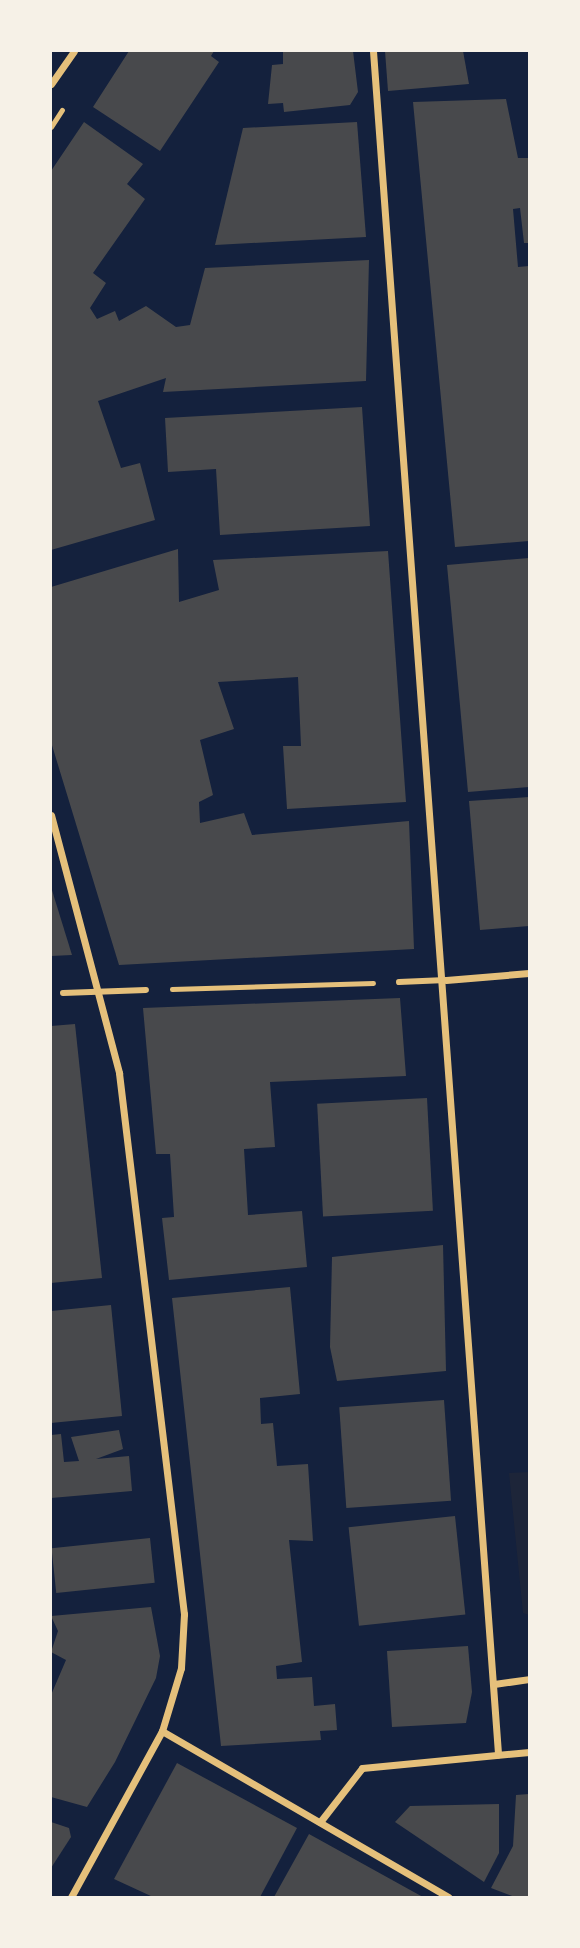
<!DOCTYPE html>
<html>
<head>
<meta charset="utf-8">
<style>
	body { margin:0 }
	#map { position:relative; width:580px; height:1948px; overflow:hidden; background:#14213d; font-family:"Source Sans 3",sans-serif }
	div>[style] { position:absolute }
	.green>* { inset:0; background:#1d2539 }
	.building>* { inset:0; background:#48494c; transform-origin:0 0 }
	.path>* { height:4.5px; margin:-2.25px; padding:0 2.25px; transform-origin:2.25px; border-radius:2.25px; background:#e5c07b }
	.pedestrian>* { height:6px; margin:-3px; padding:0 3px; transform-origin:3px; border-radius:3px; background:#e5c07b }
	.minor>* { height:7px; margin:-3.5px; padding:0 3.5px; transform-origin:3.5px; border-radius:3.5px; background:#e5c07b }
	span { translate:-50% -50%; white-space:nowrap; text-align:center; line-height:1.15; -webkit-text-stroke:7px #f6f1e7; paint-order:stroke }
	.frame { position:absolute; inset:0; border:52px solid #f6f1e7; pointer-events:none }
</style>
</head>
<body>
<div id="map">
	<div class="green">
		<i style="clip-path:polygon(529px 1472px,529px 1615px,523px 1613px,509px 1473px)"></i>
	</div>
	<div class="building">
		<i style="clip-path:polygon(129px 51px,214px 51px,211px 56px,219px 62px,160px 151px,93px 107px)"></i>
		<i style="clip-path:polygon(283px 51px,353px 51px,358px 92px,350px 105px,284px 112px,283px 103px,268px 104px,272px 65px,283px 64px)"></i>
		<i style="clip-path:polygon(385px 51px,463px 51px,469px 84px,388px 91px)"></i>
		<i style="clip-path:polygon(506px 99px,518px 158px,529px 158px,529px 243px,524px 243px,520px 208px,513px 209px,518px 267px,529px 266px,529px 541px,455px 547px,413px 102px)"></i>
		<i style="clip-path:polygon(84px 122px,143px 164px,127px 184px,145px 199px,93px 273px,106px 283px,90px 308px,97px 319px,115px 311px,119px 321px,146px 306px,176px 327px,190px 325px,205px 268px,369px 260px,366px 381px,163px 392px,166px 378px,98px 401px,121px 468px,140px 463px,155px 520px,51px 550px,51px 171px)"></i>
		<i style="clip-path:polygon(357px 122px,366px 237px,215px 245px,243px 128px)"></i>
		<i style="clip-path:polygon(362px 407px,370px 526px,220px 535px,216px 469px,168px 472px,165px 418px)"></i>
		<i style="clip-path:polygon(178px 549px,179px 602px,219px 590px,213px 560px,388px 551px,406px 802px,287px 809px,283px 746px,301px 746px,298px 677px,218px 682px,234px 729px,200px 740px,213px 795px,199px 802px,200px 823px,244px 813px,252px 835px,409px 821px,414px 949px,119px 965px,51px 742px,51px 587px)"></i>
		<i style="clip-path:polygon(529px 558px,529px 787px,468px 792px,447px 565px)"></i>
		<i style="clip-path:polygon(529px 797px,529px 926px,480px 930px,469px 801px)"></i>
		<i style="clip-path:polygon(51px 887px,72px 955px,51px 956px)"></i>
		<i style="clip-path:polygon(400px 998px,406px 1076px,270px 1082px,275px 1147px,244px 1149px,248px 1215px,302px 1211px,307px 1267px,169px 1280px,162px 1218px,174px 1217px,170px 1154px,156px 1154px,143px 1008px)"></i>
		<i style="clip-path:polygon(75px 1024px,102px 1278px,51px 1283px,51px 1026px)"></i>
		<i style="left:427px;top:1098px;width:113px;height:110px;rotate:87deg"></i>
		<i style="clip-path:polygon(443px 1245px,446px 1371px,337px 1381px,330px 1347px,332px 1257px)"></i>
		<i style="clip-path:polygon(290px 1287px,300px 1394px,260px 1398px,261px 1424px,273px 1423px,277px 1466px,308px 1464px,313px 1541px,289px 1540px,302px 1662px,276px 1666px,277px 1679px,312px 1677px,314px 1706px,335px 1704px,337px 1730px,320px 1731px,321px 1740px,221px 1746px,172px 1298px)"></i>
		<i style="clip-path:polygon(111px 1305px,122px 1416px,51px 1423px,51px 1311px)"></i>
		<i style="left:444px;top:1400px;width:101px;height:105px;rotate:86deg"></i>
		<i style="clip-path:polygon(119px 1430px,123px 1449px,96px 1459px,129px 1456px,132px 1491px,51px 1498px,51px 1435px,61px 1434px,64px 1462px,79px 1461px,71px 1437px)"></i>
		<i style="left:455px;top:1516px;width:99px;height:107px;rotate:84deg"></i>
		<i style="left:150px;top:1538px;width:45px;height:99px;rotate:84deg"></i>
		<i style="clip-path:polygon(151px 1607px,160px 1656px,156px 1678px,115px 1762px,87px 1807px,51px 1797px,51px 1695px,66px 1660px,51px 1652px,58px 1631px,51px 1616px)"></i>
		<i style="clip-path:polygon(468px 1646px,472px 1692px,466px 1723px,392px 1727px,387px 1651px)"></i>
		<i style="clip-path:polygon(177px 1763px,297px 1828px,260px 1897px,153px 1897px,114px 1879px)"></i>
		<i style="clip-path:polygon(529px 1794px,529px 1897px,515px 1897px,491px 1888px,513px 1846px,516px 1795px)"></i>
		<i style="clip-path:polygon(499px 1804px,499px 1853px,484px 1882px,395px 1822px,410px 1806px)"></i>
		<i style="clip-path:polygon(51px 1822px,69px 1828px,71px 1837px,51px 1868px)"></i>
		<i style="clip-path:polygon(309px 1834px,412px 1891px,423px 1897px,274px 1897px)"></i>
	</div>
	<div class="path">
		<i style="left:51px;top:127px;width:20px;rotate:-57deg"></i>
		<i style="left:172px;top:989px;width:201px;rotate:-1.7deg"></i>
	</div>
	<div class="pedestrian">
		<i style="left:399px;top:982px;width:47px;rotate:-2.4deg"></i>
		<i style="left:63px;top:993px;width:83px;rotate:-2.1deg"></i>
	</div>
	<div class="minor">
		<i style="left:373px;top:51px;width:1708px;rotate:85.8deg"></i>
		<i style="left:51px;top:84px;width:40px;rotate:-55.1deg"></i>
		<i style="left:51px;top:815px;width:267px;rotate:75.2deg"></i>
		<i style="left:119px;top:1073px;width:545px;rotate:83.15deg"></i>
		<i style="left:184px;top:1614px;width:54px;rotate:93.2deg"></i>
		<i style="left:181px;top:1668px;width:66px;rotate:106.8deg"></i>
		<i style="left:162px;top:1731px;width:189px;rotate:118.7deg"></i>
		<i style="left:446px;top:980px;width:83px;rotate:-4.8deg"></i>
		<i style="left:494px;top:1684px;width:35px;rotate:-8deg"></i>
		<i style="left:162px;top:1731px;width:331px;rotate:30.1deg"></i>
		<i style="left:320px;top:1822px;width:68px;rotate:-52.1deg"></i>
		<i style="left:362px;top:1768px;width:168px;rotate:-5.5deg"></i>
	</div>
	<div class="frame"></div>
</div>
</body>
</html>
